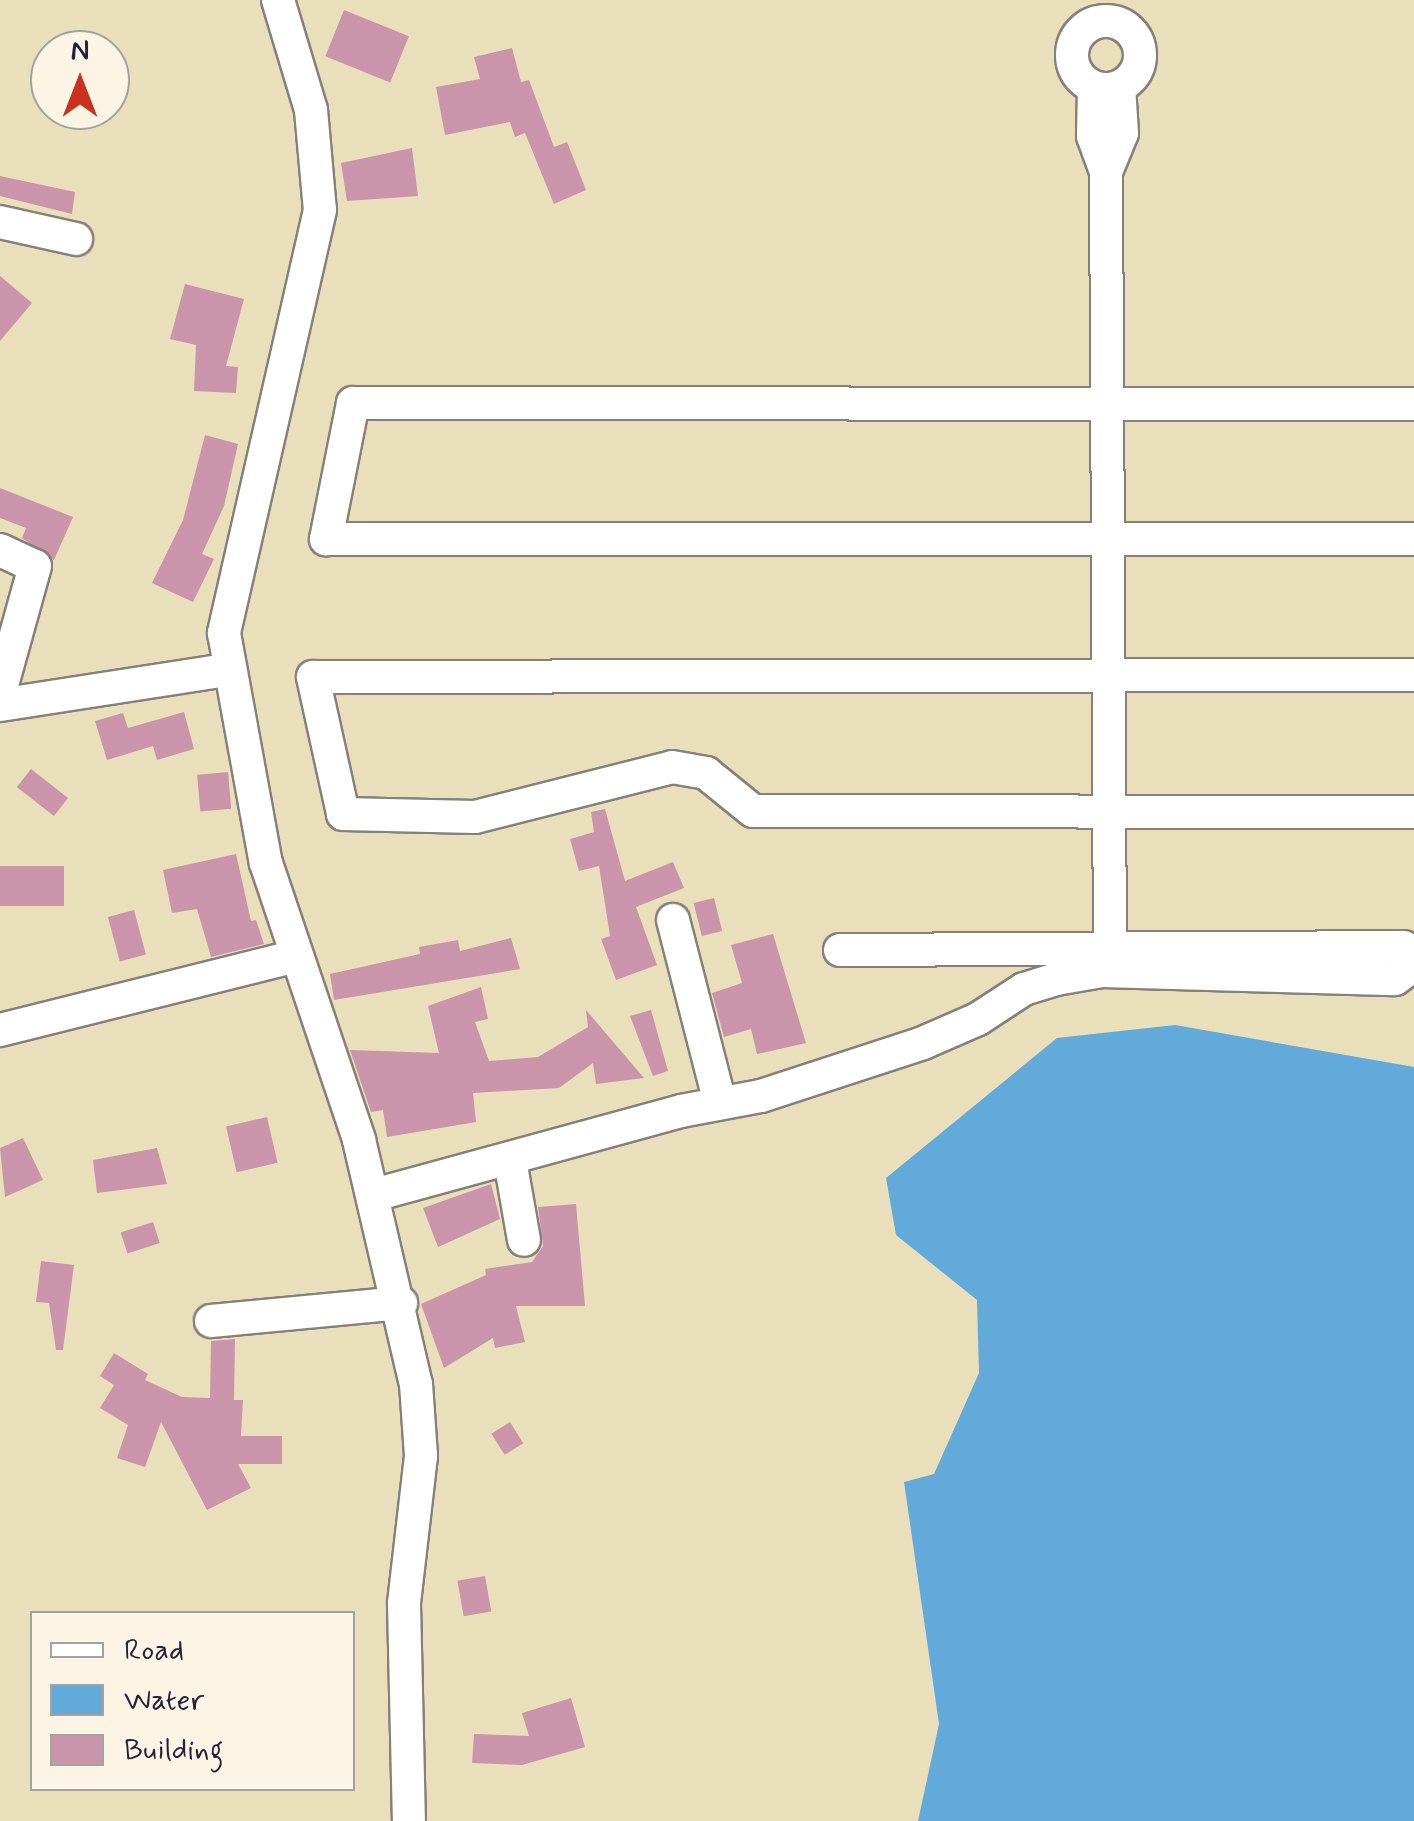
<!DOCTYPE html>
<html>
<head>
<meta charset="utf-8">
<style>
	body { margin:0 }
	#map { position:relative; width:1414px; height:1821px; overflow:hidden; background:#eadfbb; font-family:Mynerve,sans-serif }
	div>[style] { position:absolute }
	.water>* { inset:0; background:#61aad9 }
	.building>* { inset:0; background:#ca94aa; transform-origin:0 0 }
	.roads { filter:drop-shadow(2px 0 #86807b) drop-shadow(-2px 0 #86807b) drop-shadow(0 2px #86807b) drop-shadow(0 -2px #86807b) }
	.minor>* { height:32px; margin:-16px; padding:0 16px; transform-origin:16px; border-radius:16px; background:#fff }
	.minor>.ring { margin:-16px; padding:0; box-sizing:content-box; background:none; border:32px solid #fff; border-radius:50% }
	span { translate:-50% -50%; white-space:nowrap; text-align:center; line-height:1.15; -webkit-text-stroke:8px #fcf5e5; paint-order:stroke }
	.legend { position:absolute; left:30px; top:1611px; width:325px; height:180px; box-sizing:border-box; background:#fcf5e5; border:2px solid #a5a1a1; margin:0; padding:12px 18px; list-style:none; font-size:30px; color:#22223b }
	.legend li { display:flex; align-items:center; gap:20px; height:50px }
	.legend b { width:50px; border:2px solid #a5a1a1 }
	.north { position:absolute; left:30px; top:30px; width:100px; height:100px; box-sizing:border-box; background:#fcf5e5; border:2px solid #a5a1a1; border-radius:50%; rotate:0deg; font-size:28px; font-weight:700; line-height:40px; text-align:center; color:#22223b }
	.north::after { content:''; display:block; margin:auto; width:35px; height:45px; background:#c8321e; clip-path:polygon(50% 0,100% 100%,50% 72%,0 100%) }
</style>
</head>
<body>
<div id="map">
	<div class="water">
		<i style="clip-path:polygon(1175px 1025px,1414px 1067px,1414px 1821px,918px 1821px,939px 1724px,904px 1482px,934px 1474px,979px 1373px,977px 1300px,896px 1235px,886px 1178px,1057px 1038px)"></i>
	</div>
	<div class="building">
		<i style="left:344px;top:10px;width:70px;height:50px;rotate:22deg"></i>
		<i style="clip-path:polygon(512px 48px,521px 82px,529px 80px,554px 147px,567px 142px,586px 190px,554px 204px,525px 133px,515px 137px,510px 122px,445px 135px,436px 87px,480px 79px,474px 57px)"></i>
		<i style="clip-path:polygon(412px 148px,418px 196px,347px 201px,341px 163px)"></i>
		<i style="clip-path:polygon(0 176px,75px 192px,72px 214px,0 196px)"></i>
		<i style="clip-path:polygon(0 276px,32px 303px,0 341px)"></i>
		<i style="clip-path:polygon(185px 284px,244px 299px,226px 366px,238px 367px,236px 393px,194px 391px,196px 345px,170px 339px)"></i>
		<i style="clip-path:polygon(205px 435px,238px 444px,224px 506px,202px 554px,214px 559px,193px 602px,152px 583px,183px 520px)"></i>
		<i style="clip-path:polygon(0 488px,73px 517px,54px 560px,22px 538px,26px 528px,0 518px)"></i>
		<i style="clip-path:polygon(184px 712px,194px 749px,157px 760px,153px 746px,107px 760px,95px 721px,123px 713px,128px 728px)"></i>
		<i style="left:31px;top:769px;width:47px;height:23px;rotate:38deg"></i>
		<i style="left:228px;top:772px;width:37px;height:31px;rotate:85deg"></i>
		<i style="clip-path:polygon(605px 809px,625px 881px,673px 862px,684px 888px,636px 907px,657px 965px,616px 980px,601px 939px,610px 936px,599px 866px,579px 871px,570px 839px,594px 832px,591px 812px)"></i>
		<i style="clip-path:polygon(236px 854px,251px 921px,256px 920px,264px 944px,211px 957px,197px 909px,172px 913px,163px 870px)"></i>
		<i style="left:0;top:866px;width:64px;height:40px"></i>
		<i style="left:714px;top:898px;width:34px;height:21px;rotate:76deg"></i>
		<i style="left:134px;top:910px;width:46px;height:27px;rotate:75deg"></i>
		<i style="clip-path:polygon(773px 934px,806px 1043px,757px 1054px,751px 1029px,724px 1037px,712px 993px,742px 983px,731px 945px)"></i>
		<i style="clip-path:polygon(511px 938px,520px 969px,334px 1000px,330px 974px,420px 954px,419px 947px,458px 940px,460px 951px)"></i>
		<i style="clip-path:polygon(481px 987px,488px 1019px,475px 1022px,489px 1061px,538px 1057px,588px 1027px,586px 1010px,644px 1078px,596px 1084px,593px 1063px,559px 1088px,473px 1093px,476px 1122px,387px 1137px,383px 1110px,371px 1112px,350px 1050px,439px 1053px,428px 1006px)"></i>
		<i style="clip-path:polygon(651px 1010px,668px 1071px,653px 1076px,630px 1016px)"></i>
		<i style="left:267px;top:1117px;width:47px;height:42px;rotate:77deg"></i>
		<i style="clip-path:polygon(23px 1138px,43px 1180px,5px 1197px,0 1148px)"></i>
		<i style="clip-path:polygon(157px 1148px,167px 1184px,97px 1193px,93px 1160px)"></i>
		<i style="clip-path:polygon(491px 1184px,500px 1219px,438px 1247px,423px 1208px)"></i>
		<i style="clip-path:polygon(576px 1204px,585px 1306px,516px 1306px,525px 1342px,495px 1348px,493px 1338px,444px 1368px,421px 1304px,486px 1275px,485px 1269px,532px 1262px,543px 1246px,538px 1207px)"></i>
		<i style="left:153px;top:1222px;width:22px;height:34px;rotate:72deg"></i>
		<i style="clip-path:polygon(41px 1261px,74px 1265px,63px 1350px,56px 1350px,49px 1303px,36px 1302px)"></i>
		<i style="clip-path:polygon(235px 1339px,234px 1400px,243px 1400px,241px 1436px,282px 1436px,282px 1464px,238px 1464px,251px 1488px,207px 1510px,161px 1422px,145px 1467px,117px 1458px,128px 1425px,100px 1408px,114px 1385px,100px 1376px,114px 1353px,148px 1374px,145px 1380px,182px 1397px,210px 1398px,211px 1341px)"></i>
		<i style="left:510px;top:1422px;width:25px;height:22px;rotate:58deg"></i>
		<i style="left:485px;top:1576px;width:36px;height:28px;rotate:80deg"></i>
		<i style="clip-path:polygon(571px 1698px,585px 1747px,522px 1765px,472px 1763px,474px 1734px,529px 1736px,522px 1713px)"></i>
	</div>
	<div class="roads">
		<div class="minor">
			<i style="left:278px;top:0;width:115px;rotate:73.3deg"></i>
			<i style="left:311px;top:110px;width:100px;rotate:84.9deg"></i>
			<i style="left:320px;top:210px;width:434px;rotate:102.8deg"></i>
			<i style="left:224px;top:633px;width:234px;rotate:79.7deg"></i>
			<i style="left:266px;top:863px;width:292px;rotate:71.4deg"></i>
			<i style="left:359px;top:1140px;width:251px;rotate:76.9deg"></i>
			<i style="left:416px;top:1384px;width:72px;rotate:86deg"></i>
			<i style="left:421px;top:1456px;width:149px;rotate:96.6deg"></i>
			<i style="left:404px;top:1604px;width:217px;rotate:88.7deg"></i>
			<i class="ring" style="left:1072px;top:21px;width:36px;height:36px"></i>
			<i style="left:1094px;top:88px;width:48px;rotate:91.2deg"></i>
			<i style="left:1093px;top:136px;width:38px;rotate:70deg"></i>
			<i style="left:1106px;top:172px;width:777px;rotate:89.71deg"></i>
			<i style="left:1106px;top:172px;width:42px;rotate:-67.7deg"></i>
			<i style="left:1122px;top:133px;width:46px;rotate:-93.7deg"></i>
			<i style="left:0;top:222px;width:78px;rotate:12.6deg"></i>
			<i style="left:1414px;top:404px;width:1061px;rotate:-179.95deg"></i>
			<i style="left:353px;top:403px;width:139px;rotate:101.2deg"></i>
			<i style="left:326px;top:539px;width:1088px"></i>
			<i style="left:0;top:550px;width:38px;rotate:25deg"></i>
			<i style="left:35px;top:566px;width:131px;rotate:105.5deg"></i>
			<i style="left:1414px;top:675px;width:1101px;rotate:179.9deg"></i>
			<i style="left:313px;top:677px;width:140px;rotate:77.6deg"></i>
			<i style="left:343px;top:814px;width:132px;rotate:1.3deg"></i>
			<i style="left:475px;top:817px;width:203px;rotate:-14.2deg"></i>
			<i style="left:672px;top:767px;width:35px;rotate:10deg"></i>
			<i style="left:706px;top:773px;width:60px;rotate:39deg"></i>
			<i style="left:753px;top:811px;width:661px;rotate:0.09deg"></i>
			<i style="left:0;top:705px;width:230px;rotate:-8.8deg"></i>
			<i style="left:673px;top:920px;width:189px;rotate:75.6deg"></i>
			<i style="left:840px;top:950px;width:564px;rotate:-0.3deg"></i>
			<i style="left:0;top:1030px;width:302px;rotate:-14deg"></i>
			<i style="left:510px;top:1160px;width:81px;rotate:80.1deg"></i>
			<i style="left:374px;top:1195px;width:318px;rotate:-15.3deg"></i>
			<i style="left:681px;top:1111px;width:81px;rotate:-10.6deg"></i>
			<i style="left:761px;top:1096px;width:170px;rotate:-18.1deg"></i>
			<i style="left:923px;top:1043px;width:60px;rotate:-23.6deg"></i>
			<i style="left:978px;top:1019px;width:55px;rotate:-33.1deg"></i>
			<i style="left:1024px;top:989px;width:34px;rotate:-17deg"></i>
			<i style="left:1056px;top:979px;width:47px;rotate:-9.9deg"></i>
			<i style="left:1102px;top:971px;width:293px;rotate:1.6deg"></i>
			<i style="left:1395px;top:979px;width:24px;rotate:-36deg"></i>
			<i style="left:211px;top:1321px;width:191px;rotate:-5.4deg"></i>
		</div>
	</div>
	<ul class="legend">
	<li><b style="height:12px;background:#fff"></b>Road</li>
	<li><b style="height:28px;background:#61aad9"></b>Water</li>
	<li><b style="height:28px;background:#ca94aa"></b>Building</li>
	</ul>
	<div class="north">N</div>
</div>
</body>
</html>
